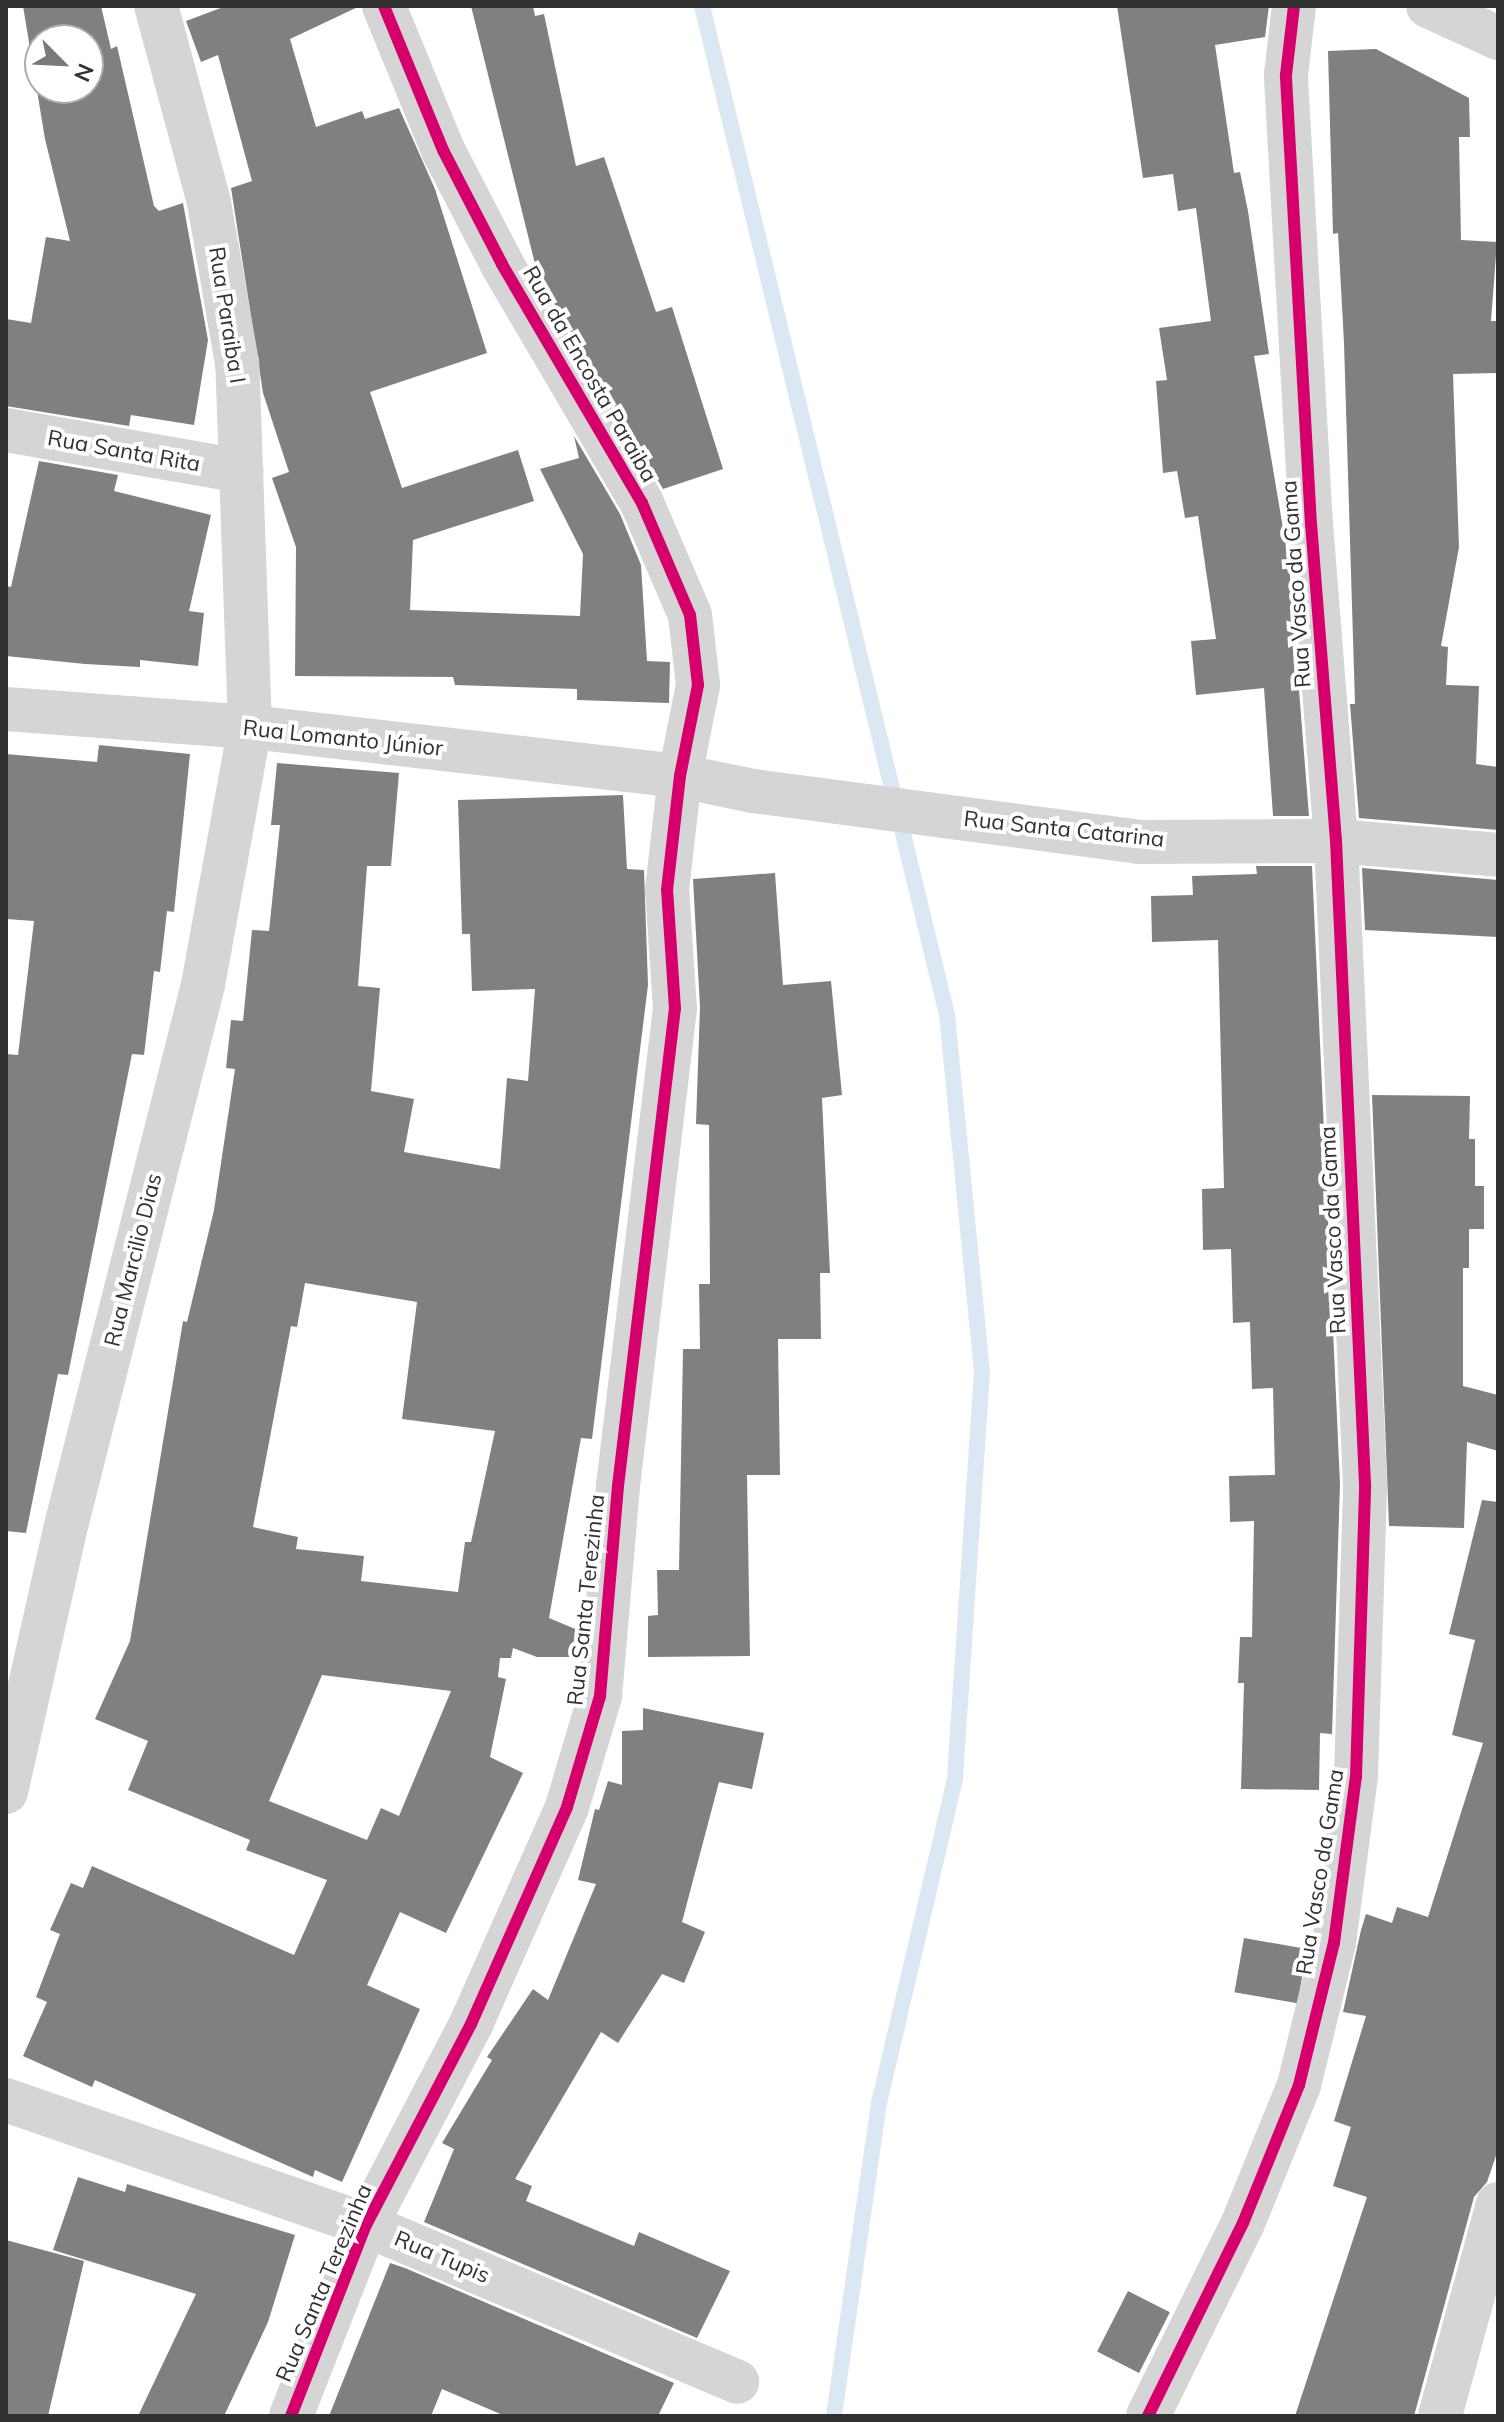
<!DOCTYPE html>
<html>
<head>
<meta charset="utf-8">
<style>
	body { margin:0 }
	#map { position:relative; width:1504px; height:2422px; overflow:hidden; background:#fff; font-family:Mulish,sans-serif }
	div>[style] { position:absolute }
	.stream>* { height:16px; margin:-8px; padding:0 8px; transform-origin:8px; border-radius:8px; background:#dbe8f3 }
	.building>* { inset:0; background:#808080; transform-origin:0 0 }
	.minor>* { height:44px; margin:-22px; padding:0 22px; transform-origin:22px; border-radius:22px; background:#d5d5d5 }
	.cycleway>* { height:12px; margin:-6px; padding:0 6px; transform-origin:6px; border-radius:6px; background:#d6006c }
	span { translate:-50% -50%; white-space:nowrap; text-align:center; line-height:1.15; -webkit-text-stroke:8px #fff; paint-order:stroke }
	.street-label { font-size:22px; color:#313131 }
	.frame { position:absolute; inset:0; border:8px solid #313131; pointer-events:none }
	.north { position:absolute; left:24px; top:24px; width:80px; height:80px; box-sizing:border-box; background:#fff; border:2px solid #adadad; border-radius:50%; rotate:114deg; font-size:22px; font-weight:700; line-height:32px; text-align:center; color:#313131 }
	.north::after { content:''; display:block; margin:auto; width:28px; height:36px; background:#797979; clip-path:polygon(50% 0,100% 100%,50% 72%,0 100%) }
</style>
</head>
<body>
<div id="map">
	<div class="stream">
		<i style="left:702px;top:6px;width:1038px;rotate:76.35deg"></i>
		<i style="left:947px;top:1015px;width:358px;rotate:84.4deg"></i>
		<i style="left:982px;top:1371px;width:409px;rotate:93.8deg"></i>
		<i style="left:955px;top:1779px;width:333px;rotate:103.2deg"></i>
		<i style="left:879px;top:2103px;width:316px;rotate:98.2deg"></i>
	</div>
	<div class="building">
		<i style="clip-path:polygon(evenodd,23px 6px,101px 6px,111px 49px,117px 46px,154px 206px,159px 211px,183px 203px,208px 340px,194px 425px,131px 415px,129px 426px,6px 406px,6px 319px,31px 323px,46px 237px,70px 241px,45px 139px,23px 6px,40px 40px,88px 40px,88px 88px,40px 88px,40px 40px)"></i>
		<i style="clip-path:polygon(226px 6px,360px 6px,290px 39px,316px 127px,362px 111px,365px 119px,399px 108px,435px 189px,487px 353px,370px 392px,402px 488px,518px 450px,534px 501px,413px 540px,410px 610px,580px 616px,583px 554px,540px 469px,579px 458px,574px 436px,620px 514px,641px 565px,647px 661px,670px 662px,669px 703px,577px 700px,577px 689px,455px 685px,453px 677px,295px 676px,296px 547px,272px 478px,289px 472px,263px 393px,231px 188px,252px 181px,218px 55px,201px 62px,186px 21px)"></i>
		<i style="clip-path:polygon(471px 6px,533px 6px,535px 16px,544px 14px,576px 166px,604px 157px,656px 312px,672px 307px,723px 469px,663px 489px,538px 276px)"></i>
		<i style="clip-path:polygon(1117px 6px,1269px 6px,1265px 37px,1215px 45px,1234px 173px,1240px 172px,1248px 211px,1269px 354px,1254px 356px,1289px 564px,1309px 816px,1273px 816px,1264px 688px,1196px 695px,1191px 641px,1216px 639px,1198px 516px,1185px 518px,1177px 471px,1163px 473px,1156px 381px,1167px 380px,1159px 328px,1211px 321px,1196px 208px,1178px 211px,1173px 174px,1143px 178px)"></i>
		<i style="clip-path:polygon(1376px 49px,1469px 98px,1470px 137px,1459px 137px,1461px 240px,1497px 242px,1491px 321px,1498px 321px,1498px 373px,1453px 374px,1459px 547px,1441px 646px,1448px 647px,1446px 685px,1479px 686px,1476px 764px,1498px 767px,1498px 830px,1359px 818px,1350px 704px,1355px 704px,1344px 343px,1338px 233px,1333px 234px,1328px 51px)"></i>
		<i style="clip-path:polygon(39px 461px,118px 475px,114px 491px,211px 515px,189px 611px,204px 613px,198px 666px,140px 660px,140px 667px,85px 664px,6px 656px,6px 586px,11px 587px)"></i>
		<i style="clip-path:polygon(99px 745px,190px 754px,174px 912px,167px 911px,160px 972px,154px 971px,144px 1055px,132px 1054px,68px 1375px,58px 1374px,26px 1533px,6px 1531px,6px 1054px,18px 1055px,34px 921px,6px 919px,6px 754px,97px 762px)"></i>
		<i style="clip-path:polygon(evenodd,277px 763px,399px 773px,391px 866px,367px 866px,358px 986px,380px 988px,371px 1091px,414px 1099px,404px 1152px,500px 1169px,507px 1078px,528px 1081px,535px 989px,472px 991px,470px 934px,462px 934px,458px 800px,623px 795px,627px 869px,644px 870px,648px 985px,592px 1439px,581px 1438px,549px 1618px,580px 1631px,578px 1657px,537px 1657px,513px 1648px,511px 1658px,500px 1658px,498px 1677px,506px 1679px,490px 1757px,523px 1773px,446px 1933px,400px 1912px,367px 1985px,420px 2009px,342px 2182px,315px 2170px,313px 2177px,95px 2080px,92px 2087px,23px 2056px,47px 2002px,36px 1997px,60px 1934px,50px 1930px,71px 1883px,83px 1888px,92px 1866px,294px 1955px,327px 1880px,246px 1850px,250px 1840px,128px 1790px,148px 1741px,95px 1719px,130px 1641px,183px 1321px,187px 1322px,214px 1210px,235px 1069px,226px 1068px,231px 1020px,243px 1021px,252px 930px,269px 931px,280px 825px,271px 825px,277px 763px,305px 1283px,417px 1302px,402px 1419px,495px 1431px,471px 1542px,465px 1542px,458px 1592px,361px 1581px,364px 1556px,296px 1549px,298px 1537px,253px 1527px,291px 1326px,297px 1327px,305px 1283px,277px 763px,322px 1675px,451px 1691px,399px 1816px,381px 1808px,367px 1840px,269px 1801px,322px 1675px)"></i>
		<i style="clip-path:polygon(1256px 866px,1312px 866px,1340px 1484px,1332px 1734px,1320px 1733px,1319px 1790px,1241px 1789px,1244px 1683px,1238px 1683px,1240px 1637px,1252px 1637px,1254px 1521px,1230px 1522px,1229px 1476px,1275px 1475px,1273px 1388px,1252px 1389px,1250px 1322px,1233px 1323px,1231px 1249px,1203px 1250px,1202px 1189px,1224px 1188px,1218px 940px,1152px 942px,1151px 896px,1193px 895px,1192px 876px,1257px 874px)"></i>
		<i style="clip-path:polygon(1362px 868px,1498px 880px,1498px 937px,1365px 930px)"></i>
		<i style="clip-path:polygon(775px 873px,783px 985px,831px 981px,842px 1095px,822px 1098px,830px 1273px,820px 1273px,821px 1339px,778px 1339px,780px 1475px,747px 1475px,750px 1656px,648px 1657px,648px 1616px,658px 1615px,657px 1570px,679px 1570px,683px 1349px,700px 1349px,699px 1284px,710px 1284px,709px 1125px,696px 1124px,700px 1007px,693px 879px)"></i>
		<i style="clip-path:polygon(1372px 1095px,1470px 1096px,1469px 1139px,1475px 1139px,1475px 1186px,1484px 1186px,1484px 1229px,1469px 1229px,1469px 1268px,1463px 1268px,1463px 1386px,1498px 1395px,1498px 1451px,1467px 1442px,1464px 1528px,1389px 1526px)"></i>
		<i style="clip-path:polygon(1482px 1500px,1498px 1502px,1498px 2150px,1487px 2182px,1474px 2197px,1414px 2416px,1295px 2416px,1367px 2197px,1333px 2186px,1351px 2127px,1334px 2121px,1366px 2016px,1343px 2012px,1361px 1930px,1366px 1914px,1392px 1923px,1397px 1907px,1428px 1917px,1483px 1743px,1452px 1735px,1475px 1640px,1449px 1634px)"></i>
		<i style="clip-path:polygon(643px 1708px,764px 1733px,752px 1789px,719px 1782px,682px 1922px,705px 1932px,684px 1983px,662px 1974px,618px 2043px,601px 2032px,515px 2179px,532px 2186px,526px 2201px,634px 2246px,639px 2232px,730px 2271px,697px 2338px,424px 2222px,454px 2149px,442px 2143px,492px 2060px,487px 2057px,533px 1989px,548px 2000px,596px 1884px,578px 1880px,595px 1809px,599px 1810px,608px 1781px,622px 1785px,622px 1731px,643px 1730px)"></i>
		<i style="left:1244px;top:1938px;width:64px;height:55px;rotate:10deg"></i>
		<i style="clip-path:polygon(78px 2177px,125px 2192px,127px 2184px,295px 2235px,268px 2322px,224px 2416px,138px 2416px,196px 2294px,53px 2250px)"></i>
		<i style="clip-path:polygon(6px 2240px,84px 2261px,48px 2416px,6px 2416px)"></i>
		<i style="clip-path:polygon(390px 2263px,405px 2268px,674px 2383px,658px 2416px,505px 2416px,442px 2389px,431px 2416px,329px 2416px)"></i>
		<i style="left:1128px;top:2291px;width:47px;height:68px;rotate:27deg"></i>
	</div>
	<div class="minor">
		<i style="left:1428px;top:6px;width:77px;rotate:24.6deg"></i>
		<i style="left:6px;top:430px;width:239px;rotate:9.9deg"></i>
		<i style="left:6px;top:709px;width:245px;rotate:4.2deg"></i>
		<i style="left:250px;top:727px;width:433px;rotate:6.5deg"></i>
		<i style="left:680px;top:776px;width:75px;rotate:11.6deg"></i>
		<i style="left:753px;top:791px;width:388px;rotate:7.5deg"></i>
		<i style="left:1138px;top:842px;width:198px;rotate:-0.3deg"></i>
		<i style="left:1336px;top:841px;width:163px;rotate:4.9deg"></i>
		<i style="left:6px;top:1792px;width:277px;rotate:-77.3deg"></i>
		<i style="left:67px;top:1522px;width:554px;rotate:-75.79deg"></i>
		<i style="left:203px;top:985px;width:262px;rotate:-79.7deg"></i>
		<i style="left:250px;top:727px;width:364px;rotate:-92deg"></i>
		<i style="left:237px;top:363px;width:163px;rotate:-99.9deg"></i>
		<i style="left:209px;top:202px;width:203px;rotate:-105.1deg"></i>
		<i style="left:6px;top:2100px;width:381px;rotate:19.1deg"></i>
		<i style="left:366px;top:2225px;width:403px;rotate:22.9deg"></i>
		<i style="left:291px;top:2416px;width:205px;rotate:-68.6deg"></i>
		<i style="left:366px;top:2225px;width:227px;rotate:-62.4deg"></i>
		<i style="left:471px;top:2024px;width:237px;rotate:-66.1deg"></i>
		<i style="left:567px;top:1807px;width:116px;rotate:-73.4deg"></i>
		<i style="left:600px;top:1696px;width:211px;rotate:-85.1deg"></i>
		<i style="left:618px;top:1486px;width:480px;rotate:-83.2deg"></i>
		<i style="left:675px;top:1009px;width:119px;rotate:-93.8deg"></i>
		<i style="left:667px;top:890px;width:115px;rotate:-83.5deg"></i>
		<i style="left:680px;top:776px;width:93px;rotate:-78.8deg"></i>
		<i style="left:698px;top:685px;width:70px;rotate:-96.5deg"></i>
		<i style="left:690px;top:615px;width:122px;rotate:-113.2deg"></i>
		<i style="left:642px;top:503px;width:277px;rotate:-120.4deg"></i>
		<i style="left:502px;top:264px;width:128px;rotate:-117.4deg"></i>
		<i style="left:443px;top:150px;width:156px;rotate:-112.3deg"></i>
		<i style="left:1148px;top:2416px;width:215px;rotate:-63.8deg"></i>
		<i style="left:1243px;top:2223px;width:149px;rotate:-67.9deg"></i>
		<i style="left:1299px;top:2085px;width:146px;rotate:-76.2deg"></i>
		<i style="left:1334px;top:1943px;width:167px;rotate:-82.5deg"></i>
		<i style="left:1356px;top:1777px;width:293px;rotate:-88.2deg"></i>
		<i style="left:1365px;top:1484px;width:644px;rotate:-92.58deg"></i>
		<i style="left:1336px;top:841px;width:317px;rotate:-94.5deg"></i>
		<i style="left:1311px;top:525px;width:451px;rotate:-93.2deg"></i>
		<i style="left:1286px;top:75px;width:69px;rotate:-83.4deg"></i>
		<i style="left:1440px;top:2416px;width:220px;rotate:-74.7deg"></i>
	</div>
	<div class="cycleway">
		<i style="left:291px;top:2416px;width:205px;rotate:-68.6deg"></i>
		<i style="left:366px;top:2225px;width:227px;rotate:-62.4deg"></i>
		<i style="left:471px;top:2024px;width:237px;rotate:-66.1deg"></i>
		<i style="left:567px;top:1807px;width:116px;rotate:-73.4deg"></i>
		<i style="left:600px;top:1696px;width:211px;rotate:-85.1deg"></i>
		<i style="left:618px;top:1486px;width:480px;rotate:-83.2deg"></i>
		<i style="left:675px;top:1009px;width:119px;rotate:-93.8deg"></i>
		<i style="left:667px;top:890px;width:115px;rotate:-83.5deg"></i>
		<i style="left:680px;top:776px;width:93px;rotate:-78.8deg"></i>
		<i style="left:698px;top:685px;width:70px;rotate:-96.5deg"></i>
		<i style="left:690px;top:615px;width:122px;rotate:-113.2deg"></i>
		<i style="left:642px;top:503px;width:277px;rotate:-120.4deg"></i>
		<i style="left:502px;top:264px;width:128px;rotate:-117.4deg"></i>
		<i style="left:443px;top:150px;width:156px;rotate:-112.3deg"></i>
		<i style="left:1148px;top:2416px;width:215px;rotate:-63.8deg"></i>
		<i style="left:1243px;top:2223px;width:149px;rotate:-67.9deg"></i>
		<i style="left:1299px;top:2085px;width:146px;rotate:-76.2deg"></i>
		<i style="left:1334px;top:1943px;width:167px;rotate:-82.5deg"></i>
		<i style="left:1356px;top:1777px;width:293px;rotate:-88.2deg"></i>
		<i style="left:1365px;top:1484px;width:644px;rotate:-92.58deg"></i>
		<i style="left:1336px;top:841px;width:317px;rotate:-94.5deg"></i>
		<i style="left:1311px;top:525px;width:451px;rotate:-93.2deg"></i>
		<i style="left:1286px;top:75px;width:69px;rotate:-83.4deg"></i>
	</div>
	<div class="street-label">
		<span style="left:227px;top:315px;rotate:81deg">Rua Paraiba I</span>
		<span style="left:590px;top:374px;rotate:60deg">Rua da Encosta Paraiba</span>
		<span style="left:124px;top:451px;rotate:10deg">Rua Santa Rita</span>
		<span style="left:1296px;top:584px;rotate:-94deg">Rua Vasco da Gama</span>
		<span style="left:343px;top:738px;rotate:6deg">Rua Lomanto Júnior</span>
		<span style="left:1064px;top:829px;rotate:6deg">Rua Santa Catarina</span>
		<span style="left:1333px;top:1230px;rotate:-93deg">Rua Vasco da Gama</span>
		<span style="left:133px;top:1260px;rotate:-76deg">Rua Marcilio Dias</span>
		<span style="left:586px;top:1600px;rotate:-84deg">Rua Santa Terezinha</span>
		<span style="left:1320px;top:1872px;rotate:-81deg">Rua Vasco da Gama</span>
		<span style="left:442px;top:2257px;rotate:23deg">Rua Tupis</span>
		<span style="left:324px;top:2283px;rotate:-67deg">Rua Santa Terezinha</span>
	</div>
	<div class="frame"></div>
	<div class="north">N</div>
</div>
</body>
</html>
